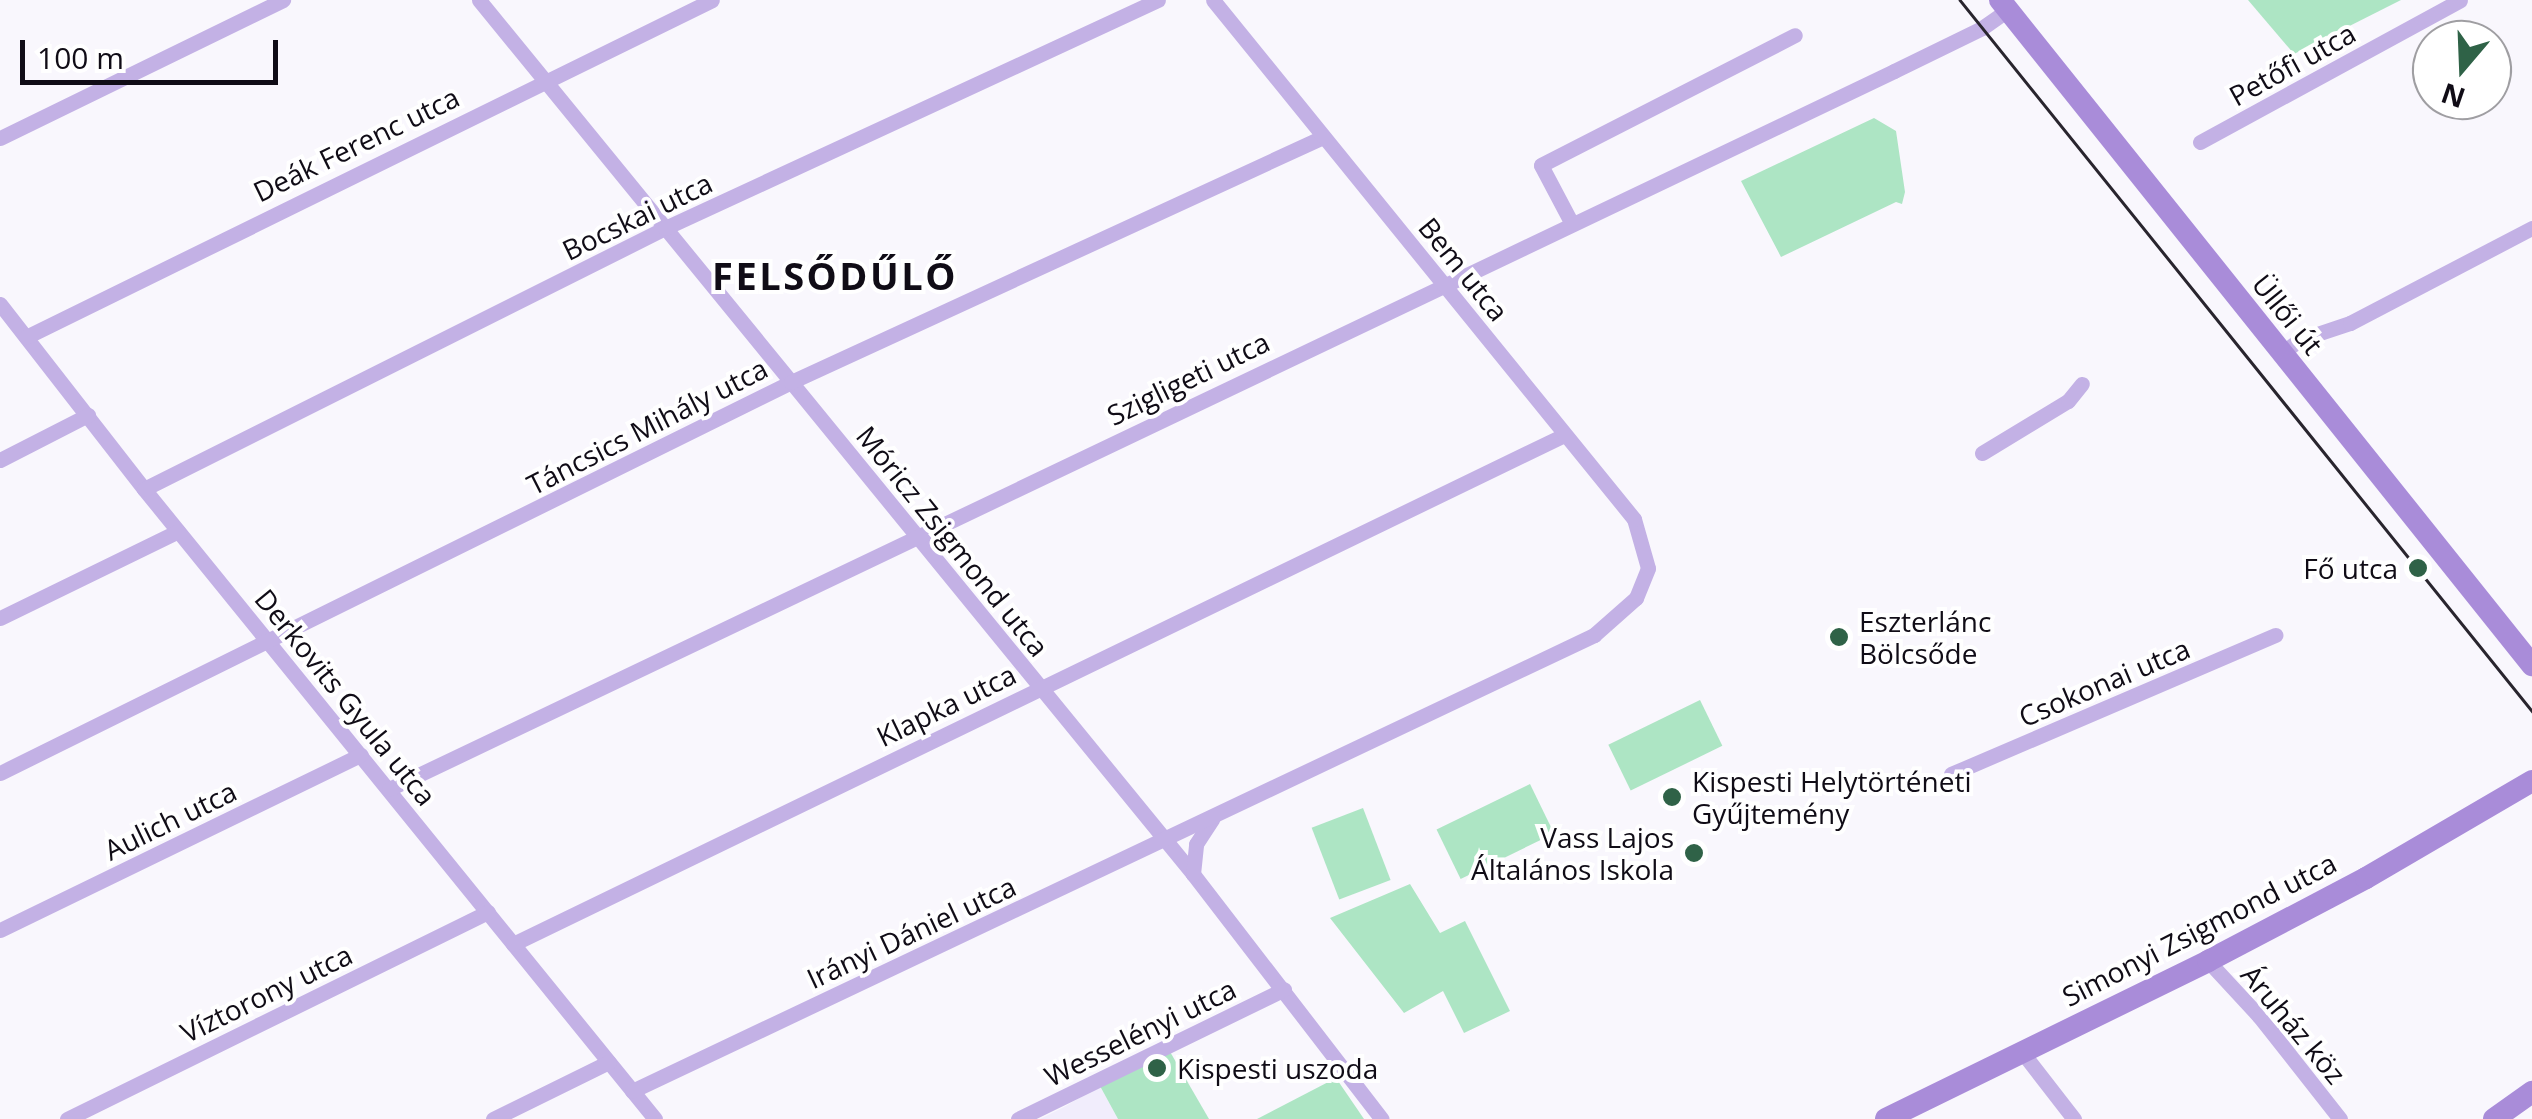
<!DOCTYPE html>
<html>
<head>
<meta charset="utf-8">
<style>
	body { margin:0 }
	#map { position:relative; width:2532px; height:1119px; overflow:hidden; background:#f9f7fd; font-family:"Open Sans",sans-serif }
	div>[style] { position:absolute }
	.built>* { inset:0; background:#f1edfc }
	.green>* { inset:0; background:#ade5c4; transform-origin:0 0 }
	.minor>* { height:15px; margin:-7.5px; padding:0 7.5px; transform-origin:7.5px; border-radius:7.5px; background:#c3b1e5 }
	.secondary>* { height:22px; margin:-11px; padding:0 11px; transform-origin:11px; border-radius:11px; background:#a98cd9 }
	.tram>* { height:2.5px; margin:-1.25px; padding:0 1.25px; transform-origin:1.25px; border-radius:1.25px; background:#29252e }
	.dots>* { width:28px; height:28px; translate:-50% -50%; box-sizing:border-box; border:5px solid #fff; border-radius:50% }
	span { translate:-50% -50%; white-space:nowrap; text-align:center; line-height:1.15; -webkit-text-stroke:8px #fff; paint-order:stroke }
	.street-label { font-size:28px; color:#100c16 }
	.poi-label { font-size:28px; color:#100c16 }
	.right { translate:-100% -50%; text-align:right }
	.left { translate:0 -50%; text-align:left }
	.district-label { font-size:38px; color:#100c16; font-weight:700; letter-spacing:2.5px }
	.north { position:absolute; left:2412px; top:20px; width:100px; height:100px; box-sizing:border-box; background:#fff; border:2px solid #9f9ea2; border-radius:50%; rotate:199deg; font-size:28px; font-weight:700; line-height:40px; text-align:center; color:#100c16 }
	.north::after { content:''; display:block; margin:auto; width:35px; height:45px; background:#2f6247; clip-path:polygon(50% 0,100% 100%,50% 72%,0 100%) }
	.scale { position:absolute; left:20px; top:40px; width:258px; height:45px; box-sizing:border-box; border:5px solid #100c16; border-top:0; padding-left:12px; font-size:30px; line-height:35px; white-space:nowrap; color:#100c16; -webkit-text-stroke:8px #fff; paint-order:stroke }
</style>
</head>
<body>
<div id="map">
	<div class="built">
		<i style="clip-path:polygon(1100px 1086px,1118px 1119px,1040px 1119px,1064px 1107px)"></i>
	</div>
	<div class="green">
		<i style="clip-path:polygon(2248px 0,2401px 0,2294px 54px)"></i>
		<i style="clip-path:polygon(1874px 118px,1896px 131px,1905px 192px,1902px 204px,1896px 202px,1781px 257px,1741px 181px)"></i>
		<i style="left:1700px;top:700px;width:51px;height:102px;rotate:64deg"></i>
		<i style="left:1530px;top:784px;width:55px;height:104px;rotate:64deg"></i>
		<i style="left:1363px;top:808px;width:77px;height:55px;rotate:69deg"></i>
		<i style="clip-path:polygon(1410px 884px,1440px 933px,1465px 921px,1510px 1011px,1464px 1033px,1443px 991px,1404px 1013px,1330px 918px)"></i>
		<i style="clip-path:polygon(1169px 1050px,1209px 1119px,1118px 1119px,1100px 1086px)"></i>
		<i style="clip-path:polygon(1336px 1078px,1364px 1119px,1257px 1119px)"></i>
	</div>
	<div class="minor">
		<i style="left:479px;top:0;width:1129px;rotate:50.75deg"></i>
		<i style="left:1193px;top:874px;width:309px;rotate:52.4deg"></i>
		<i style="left:0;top:138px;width:315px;rotate:-26deg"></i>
		<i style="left:2200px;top:142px;width:296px;rotate:-28.6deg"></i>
		<i style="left:1571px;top:222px;width:64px;rotate:-117.8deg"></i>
		<i style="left:1541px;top:165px;width:285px;rotate:-27.1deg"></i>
		<i style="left:0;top:304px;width:234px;rotate:52.1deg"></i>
		<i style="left:144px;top:489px;width:811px;rotate:50.95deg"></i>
		<i style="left:26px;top:337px;width:764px;rotate:-26.16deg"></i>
		<i style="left:2281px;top:354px;width:23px;rotate:-38deg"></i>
		<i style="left:2299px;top:340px;width:54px;rotate:-18.4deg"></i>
		<i style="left:2350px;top:323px;width:205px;rotate:-27.6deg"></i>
		<i style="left:1982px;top:453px;width:100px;rotate:-31.2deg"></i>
		<i style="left:2068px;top:401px;width:22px;rotate:-51deg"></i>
		<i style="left:0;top:460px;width:99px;rotate:-27.1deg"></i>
		<i style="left:144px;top:489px;width:583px;rotate:-26.61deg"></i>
		<i style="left:665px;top:228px;width:543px;rotate:-24.82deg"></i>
		<i style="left:0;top:618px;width:198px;rotate:-26deg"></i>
		<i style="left:0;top:773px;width:882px;rotate:-26.3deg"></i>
		<i style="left:791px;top:382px;width:586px;rotate:-24.73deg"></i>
		<i style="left:1951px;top:774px;width:353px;rotate:-23.2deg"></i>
		<i style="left:389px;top:789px;width:1667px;rotate:-25.5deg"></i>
		<i style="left:1894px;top:71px;width:98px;rotate:-26deg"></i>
		<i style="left:1982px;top:28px;width:32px;rotate:-35deg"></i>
		<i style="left:1193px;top:874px;width:30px;rotate:-84deg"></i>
		<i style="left:1196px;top:844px;width:30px;rotate:-57deg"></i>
		<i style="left:0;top:930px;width:401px;rotate:-25.9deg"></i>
		<i style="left:513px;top:944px;width:1168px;rotate:-25.84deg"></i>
		<i style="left:2208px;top:961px;width:75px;rotate:47.2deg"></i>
		<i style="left:2259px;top:1016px;width:131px;rotate:51.8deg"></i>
		<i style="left:2022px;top:1052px;width:85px;rotate:52.2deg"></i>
		<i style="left:632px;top:1091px;width:1065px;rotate:-25.36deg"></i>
		<i style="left:1594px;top:635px;width:56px;rotate:-41.4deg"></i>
		<i style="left:1636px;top:598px;width:32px;rotate:-68deg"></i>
		<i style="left:1648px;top:568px;width:51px;rotate:-105.9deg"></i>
		<i style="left:1634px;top:519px;width:668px;rotate:-129.05deg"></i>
		<i style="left:67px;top:1119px;width:469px;rotate:-26.2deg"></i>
		<i style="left:493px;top:1119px;width:129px;rotate:-26.2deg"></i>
		<i style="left:1018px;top:1119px;width:296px;rotate:-26deg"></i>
	</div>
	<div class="secondary">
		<i style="left:2000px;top:0;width:852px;rotate:51.34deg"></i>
		<i style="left:1886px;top:1119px;width:359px;rotate:-26.1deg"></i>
		<i style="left:2208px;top:961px;width:178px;rotate:-27.7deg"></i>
		<i style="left:2366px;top:878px;width:192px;rotate:-30.3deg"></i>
		<i style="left:2494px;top:1119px;width:47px;rotate:-35.4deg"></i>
	</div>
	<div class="tram">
		<i style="left:1960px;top:0;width:913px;rotate:51.18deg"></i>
	</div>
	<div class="dots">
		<i style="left:2418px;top:568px;background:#2f6247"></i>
		<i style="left:1839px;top:637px;background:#2f6247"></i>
		<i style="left:1672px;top:797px;background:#2f6247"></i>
		<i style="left:1694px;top:853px;background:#2f6247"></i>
		<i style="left:1157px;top:1068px;background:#2f6247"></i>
	</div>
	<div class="street-label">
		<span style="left:2292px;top:64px;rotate:-29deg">Petőfi utca</span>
		<span style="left:356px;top:144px;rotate:-26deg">Deák Ferenc utca</span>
		<span style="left:637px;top:216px;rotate:-26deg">Bocskai utca</span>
		<span style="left:1464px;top:269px;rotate:51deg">Bem utca</span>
		<span style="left:2288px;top:314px;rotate:51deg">Üllői út</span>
		<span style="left:1188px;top:378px;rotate:-26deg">Szigligeti utca</span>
		<span style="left:647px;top:426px;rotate:-27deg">Táncsics Mihály utca</span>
		<span style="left:953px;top:541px;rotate:51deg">Móricz Zsigmond utca</span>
		<span style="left:2104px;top:682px;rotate:-23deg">Csokonai utca</span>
		<span style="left:346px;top:697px;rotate:51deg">Derkovits Gyula utca</span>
		<span style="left:946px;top:705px;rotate:-26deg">Klapka utca</span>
		<span style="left:170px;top:820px;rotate:-26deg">Aulich utca</span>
		<span style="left:2199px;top:929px;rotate:-27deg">Simonyi Zsigmond utca</span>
		<span style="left:911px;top:932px;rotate:-25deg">Irányi Dániel utca</span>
		<span style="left:266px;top:993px;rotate:-26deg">Víztorony utca</span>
		<span style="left:2294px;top:1024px;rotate:50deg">Áruház köz</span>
		<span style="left:1140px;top:1032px;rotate:-26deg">Wesselényi utca</span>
	</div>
	<div class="poi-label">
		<span class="right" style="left:2398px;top:568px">Fő utca</span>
		<span class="left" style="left:1859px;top:637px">Eszterlánc<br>Bölcsőde</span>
		<span class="left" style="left:1692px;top:797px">Kispesti Helytörténeti<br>Gyűjtemény</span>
		<span class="right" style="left:1674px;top:853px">Vass Lajos<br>Általános Iskola</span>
		<span class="left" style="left:1177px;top:1068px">Kispesti uszoda</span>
	</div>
	<div class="district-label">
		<span style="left:835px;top:276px">FELSŐDŰLŐ</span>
	</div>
	<div class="north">N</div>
	<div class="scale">100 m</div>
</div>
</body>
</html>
